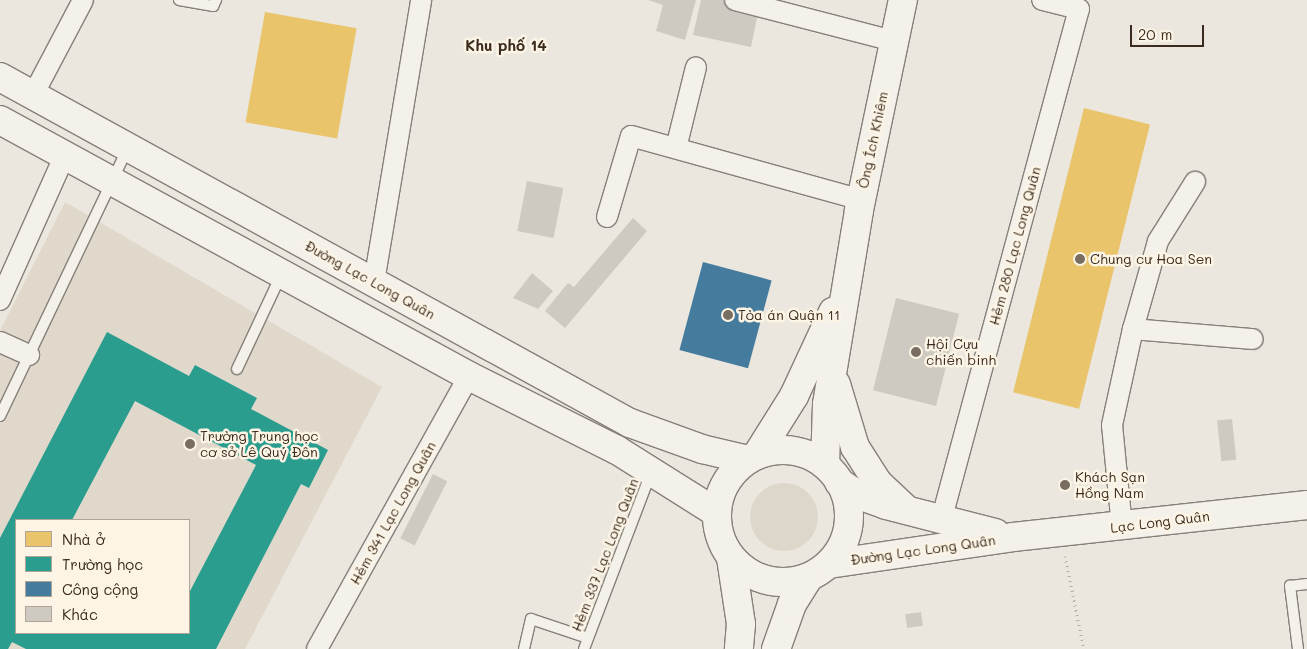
<!DOCTYPE html>
<html>
<head>
<meta charset="utf-8">
<style>
	body { margin:0 }
	#map { position:relative; width:1307px; height:649px; overflow:hidden; background:#ebe7de; font-family:Mali,sans-serif }
	div>[style] { position:absolute }
	.built>* { inset:0; background:#dfd8cb }
	.green>* { inset:0; background:#ddd6ca }
	.round { border-radius:50% }
	.homes>* { inset:0; background:#e9c46a; transform-origin:0 0 }
	.schools>* { inset:0; background:#2a9d8f }
	.public>* { inset:0; background:#457b9d; transform-origin:0 0 }
	.building>* { inset:0; background:#cecac2; transform-origin:0 0 }
	.path>* { height:3px; margin-top:-1.5px; transform-origin:0; background:repeating-linear-gradient(90deg,#b1ada7 0 1px,transparent 0 5px) }
	.roads { filter:drop-shadow(1px 0 #858079) drop-shadow(-1px 0 #858079) drop-shadow(0 1px #858079) drop-shadow(0 -1px #858079) }
	.service>* { height:10px; margin:-5px; padding:0 5px; transform-origin:5px; border-radius:5px; background:#f4f0ea }
	.minor>* { height:20px; margin:-10px; padding:0 10px; transform-origin:10px; border-radius:10px; background:#f4f0ea }
	.secondary>* { height:28px; margin:-14px; padding:0 14px; transform-origin:14px; border-radius:14px; background:#f4f0ea }
	.secondary>.ring { margin:-14px; padding:0; box-sizing:content-box; background:none; border:28px solid #f4f0ea; border-radius:50% }
	.dots>* { width:14px; height:14px; translate:-50% -50%; box-sizing:border-box; border:2px solid #fcf5e5; border-radius:50% }
	span { translate:-50% -50%; white-space:nowrap; text-align:center; line-height:1.15; -webkit-text-stroke:5px #fcf5e5; paint-order:stroke }
	.street-label { font-size:14px; color:#3b2a1e }
	.poi-label { font-size:14px; color:#3b2a1e }
	.left { translate:0 -50%; text-align:left }
	.neighbourhood-label { font-size:15px; color:#3b2a1e; font-weight:700 }
	.legend { position:absolute; left:15px; top:519px; width:175px; height:115px; box-sizing:border-box; background:#fcf5e5; border:1px solid #afa495; margin:0; padding:6px 9px; list-style:none; font-size:15px; color:#3b2a1e }
	.legend li { display:flex; align-items:center; gap:10px; height:25px }
	.legend b { width:25px; border:1px solid #afa495 }
	.scale { position:absolute; left:1130px; top:25px; width:74px; height:22px; box-sizing:border-box; border:2px solid #3b2a1e; border-top:0; padding-left:6px; font-size:15px; line-height:18px; white-space:nowrap; color:#3b2a1e; -webkit-text-stroke:4px #fcf5e5; paint-order:stroke }
</style>
</head>
<body>
<div id="map">
	<div class="built">
		<i style="clip-path:polygon(evenodd,65px 202px,382px 387px,245px 649px,0 649px,0 331px,65px 202px,16px 520px,189px 520px,189px 633px,16px 633px,16px 520px)"></i>
	</div>
	<div class="green">
		<i class="round" style="left:750px;top:483px;width:68px;height:68px"></i>
	</div>
	<div class="homes">
		<i style="left:265px;top:12px;width:93px;height:112px;rotate:10deg"></i>
		<i style="left:1084px;top:108px;width:68px;height:293px;rotate:14deg"></i>
	</div>
	<div class="schools">
		<i style="clip-path:polygon(evenodd,107px 332px,189px 376px,195px 365px,257px 398px,251px 409px,328px 450px,309px 488px,301px 484px,216px 649px,26px 649px,12px 642px,8px 649px,0 649px,0 538px,107px 332px,135px 401px,256px 465px,189px 593px,189px 633px,16px 633px,16px 520px,72px 520px,135px 401px)"></i>
	</div>
	<div class="public">
		<i style="left:703px;top:262px;width:71px;height:91px;rotate:15deg"></i>
	</div>
	<div class="building">
		<i style="clip-path:polygon(648px 0,696px 0,685px 40px,656px 31px,663px 5px)"></i>
		<i style="clip-path:polygon(701px 0,723px 0,759px 8px,751px 47px,693px 35px)"></i>
		<i style="left:527px;top:181px;width:37px;height:51px;rotate:11deg"></i>
		<i style="clip-path:polygon(633px 218px,647px 231px,565px 328px,545px 311px,568px 283px,574px 287px)"></i>
		<i style="clip-path:polygon(532px 273px,553px 291px,538px 309px,513px 298px)"></i>
		<i style="left:896px;top:298px;width:65px;height:95px;rotate:14deg"></i>
		<i style="left:1232px;top:419px;width:41px;height:15px;rotate:84deg"></i>
		<i style="left:433px;top:474px;width:16px;height:72px;rotate:27deg"></i>
		<i style="left:921px;top:612px;width:14px;height:16px;rotate:82deg"></i>
	</div>
	<div class="path">
		<i style="left:1065px;top:556px;width:95px;rotate:78.5deg"></i>
	</div>
	<div class="roads">
		<div class="service">
			<i style="left:179px;top:0;width:35px;rotate:10deg"></i>
			<i style="left:213px;top:6px;width:7px;rotate:-63deg"></i>
			<i style="left:237px;top:369px;width:104px;rotate:-64.9deg"></i>
			<i style="left:0;top:416px;width:297px;rotate:-64.5deg"></i>
			<i style="left:524px;top:649px;width:31px;rotate:-77deg"></i>
			<i style="left:531px;top:619px;width:60px;rotate:18.4deg"></i>
			<i style="left:584px;top:649px;width:188px;rotate:-69.2deg"></i>
			<i style="left:1298px;top:649px;width:64px;rotate:-97.2deg"></i>
			<i style="left:1290px;top:586px;width:17px;rotate:-7deg"></i>
		</div>
		<div class="minor">
			<i style="left:735px;top:0;width:164px;rotate:14.5deg"></i>
			<i style="left:33px;top:95px;width:107px;rotate:-62.2deg"></i>
			<i style="left:676px;top:148px;width:83px;rotate:-76.1deg"></i>
			<i style="left:607px;top:217px;width:84px;rotate:-73.5deg"></i>
			<i style="left:631px;top:136px;width:239px;rotate:15.5deg"></i>
			<i style="left:374px;top:282px;width:286px;rotate:-80.5deg"></i>
			<i style="left:0;top:300px;width:159px;rotate:-65.9deg"></i>
			<i style="left:1133px;top:329px;width:120px;rotate:4.8deg"></i>
			<i style="left:0;top:342px;width:32px;rotate:24deg"></i>
			<i style="left:941px;top:521px;width:530px;rotate:-74.92deg"></i>
			<i style="left:1079px;top:9px;width:38px;rotate:-166deg"></i>
			<i style="left:1122px;top:527px;width:102px;rotate:-95.6deg"></i>
			<i style="left:1112px;top:425px;width:98px;rotate:-77.7deg"></i>
			<i style="left:1133px;top:329px;width:91px;rotate:-74.1deg"></i>
			<i style="left:1158px;top:241px;width:70px;rotate:-57.9deg"></i>
			<i style="left:317px;top:649px;width:312px;rotate:-60.9deg"></i>
		</div>
		<div class="secondary">
			<i style="left:0;top:77px;width:719px;rotate:28.78deg"></i>
			<i style="left:630px;top:423px;width:77px;rotate:19.9deg"></i>
			<i style="left:702px;top:449px;width:47px;rotate:13.4deg"></i>
			<i style="left:0;top:120px;width:534px;rotate:28.63deg"></i>
			<i style="left:469px;top:376px;width:165px;rotate:26.6deg"></i>
			<i style="left:617px;top:450px;width:118px;rotate:32.2deg"></i>
			<i style="left:836px;top:384px;width:66px;rotate:73.2deg"></i>
			<i style="left:855px;top:447px;width:43px;rotate:57.4deg"></i>
			<i style="left:878px;top:483px;width:35px;rotate:43deg"></i>
			<i class="ring" style="left:717px;top:450px;width:104px;height:104px"></i>
			<i style="left:757px;top:455px;width:70px;rotate:-57.9deg"></i>
			<i style="left:794px;top:396px;width:93px;rotate:-65.1deg"></i>
			<i style="left:825px;top:465px;width:61px;rotate:-88.1deg"></i>
			<i style="left:827px;top:404px;width:197px;rotate:-80.6deg"></i>
			<i style="left:859px;top:210px;width:215px;rotate:-78.2deg"></i>
			<i style="left:839px;top:482px;width:21px;rotate:35deg"></i>
			<i style="left:856px;top:494px;width:32px;rotate:20deg"></i>
			<i style="left:886px;top:505px;width:113px;rotate:14.4deg"></i>
			<i style="left:731px;top:558px;width:67px;rotate:81.4deg"></i>
			<i style="left:741px;top:624px;width:25px;rotate:95deg"></i>
			<i style="left:829px;top:564px;width:186px;rotate:-8.3deg"></i>
			<i style="left:1013px;top:537px;width:296px;rotate:-6.2deg"></i>
			<i style="left:776px;top:649px;width:48px;rotate:-70.4deg"></i>
			<i style="left:792px;top:604px;width:31px;rotate:-58deg"></i>
		</div>
	</div>
	<div class="dots">
		<i style="left:1080px;top:259px;background:#796c61"></i>
		<i style="left:728px;top:315px;background:#796c61"></i>
		<i style="left:916px;top:352px;background:#796c61"></i>
		<i style="left:190px;top:444px;background:#796c61"></i>
		<i style="left:1065px;top:485px;background:#796c61"></i>
	</div>
	<div class="street-label">
		<span style="left:873px;top:140px;rotate:-78deg">Ông Ích Khiêm</span>
		<span style="left:1015px;top:246px;rotate:-75deg">Hẻm 280 Lạc Long Quân</span>
		<span style="left:370px;top:280px;rotate:29deg">Đường Lạc Long Quân</span>
		<span style="left:393px;top:513px;rotate:-61deg">Hẻm 341 Lạc Long Quân</span>
		<span style="left:1160px;top:522px;rotate:-7deg">Lạc Long Quân</span>
		<span style="left:923px;top:550px;rotate:-8deg">Đường Lạc Long Quân</span>
		<span style="left:605px;top:555px;rotate:-69deg">Hẻm 337 Lạc Long Quân</span>
	</div>
	<div class="poi-label">
		<span class="left" style="left:1090px;top:259px">Chung cư Hoa Sen</span>
		<span class="left" style="left:738px;top:315px">Tòa án Quận 11</span>
		<span class="left" style="left:926px;top:352px">Hội Cựu<br>chiến binh</span>
		<span class="left" style="left:200px;top:444px">Trường Trung học<br>cơ sở Lê Quý Đôn</span>
		<span class="left" style="left:1075px;top:485px">Khách Sạn<br>Hồng Nam</span>
	</div>
	<div class="neighbourhood-label">
		<span style="left:506px;top:46px">Khu phố 14</span>
	</div>
	<ul class="legend">
	<li><b style="height:14px;background:#e9c46a"></b>Nhà ở</li>
	<li><b style="height:14px;background:#2a9d8f"></b>Trường học</li>
	<li><b style="height:14px;background:#457b9d"></b>Công cộng</li>
	<li><b style="height:14px;background:#cecac2"></b>Khác</li>
	</ul>
	<div class="scale">20 m</div>
</div>
</body>
</html>
